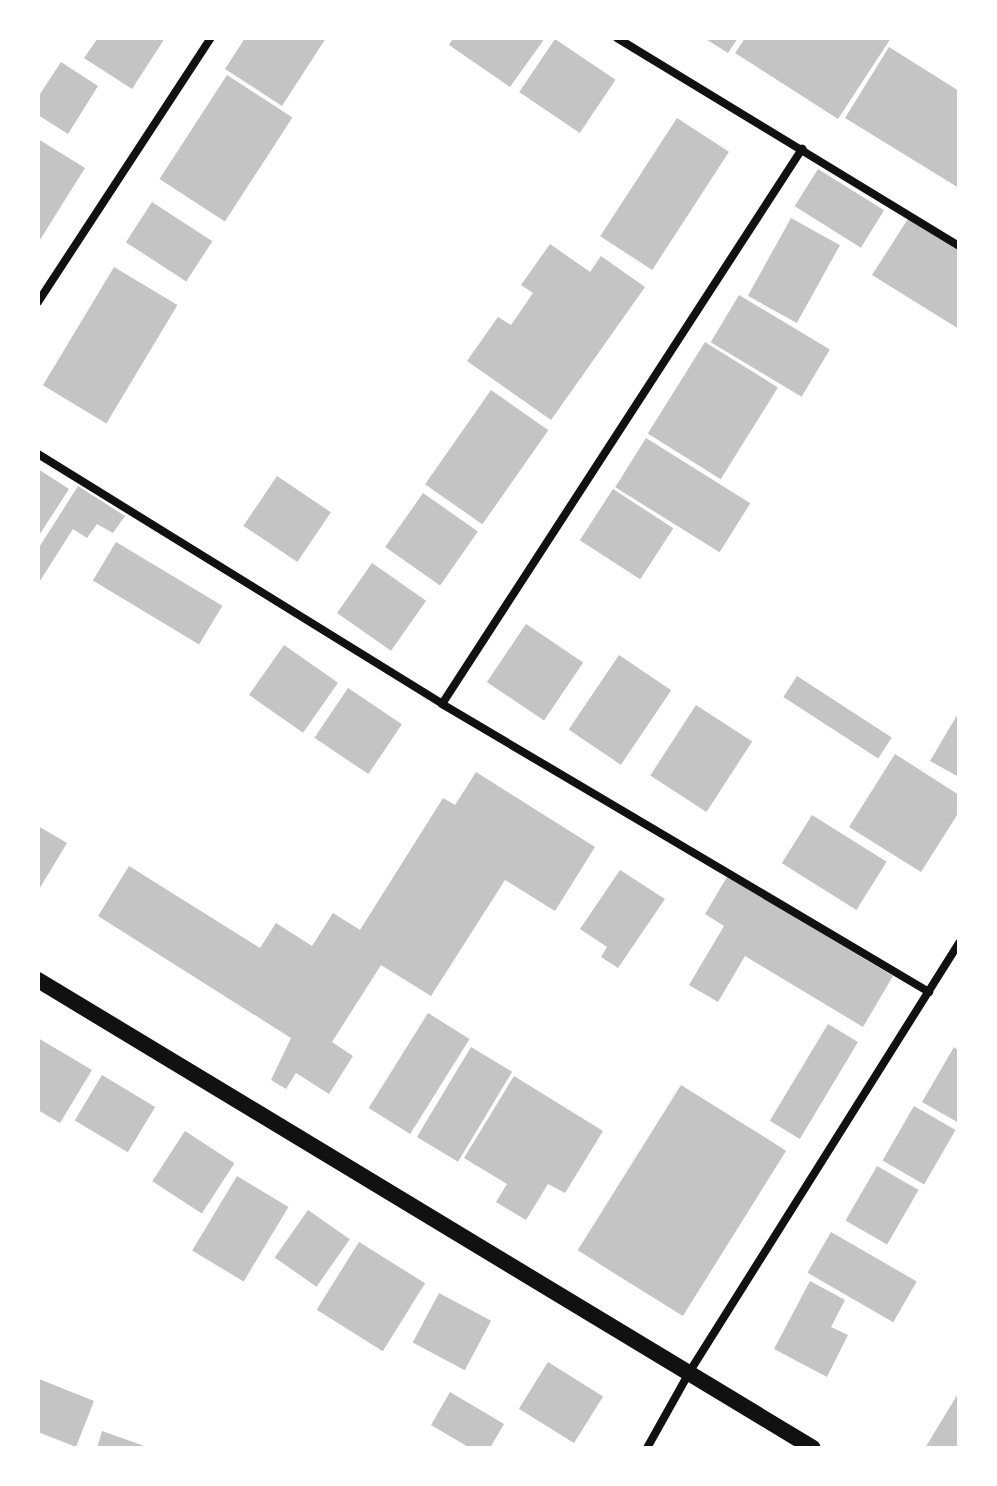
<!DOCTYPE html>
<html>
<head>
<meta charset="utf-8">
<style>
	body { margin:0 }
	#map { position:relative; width:997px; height:1486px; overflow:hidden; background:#fff; font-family:"Source Sans 3",sans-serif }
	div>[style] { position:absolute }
	.building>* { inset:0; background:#c4c4c4; transform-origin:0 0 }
	.minor>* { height:8px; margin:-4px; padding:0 4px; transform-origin:4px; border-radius:4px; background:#111 }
	.secondary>* { height:16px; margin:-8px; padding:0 8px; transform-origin:8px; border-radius:8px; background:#111 }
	span { translate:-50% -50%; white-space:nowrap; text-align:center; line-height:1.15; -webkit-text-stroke:6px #fff; paint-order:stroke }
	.frame { position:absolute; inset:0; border:40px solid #fff; pointer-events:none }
</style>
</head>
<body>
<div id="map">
	<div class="building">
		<i style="clip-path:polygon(98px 38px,165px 38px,132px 89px,84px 58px)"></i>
		<i style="clip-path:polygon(245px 38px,326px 38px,282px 106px,225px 69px)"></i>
		<i style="clip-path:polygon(453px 38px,545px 38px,510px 87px,449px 45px)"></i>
		<i style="clip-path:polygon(704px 38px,738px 38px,728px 53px)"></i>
		<i style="clip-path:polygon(745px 38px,891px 38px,838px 119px,735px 53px)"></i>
		<i style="left:555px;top:39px;width:73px;height:64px;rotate:34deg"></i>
		<i style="clip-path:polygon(889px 47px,959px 91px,959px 188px,845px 118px)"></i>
		<i style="clip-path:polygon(61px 62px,98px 86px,68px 134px,38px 115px,38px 97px)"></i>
		<i style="left:227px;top:75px;width:78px;height:124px;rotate:33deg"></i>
		<i style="left:677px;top:118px;width:62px;height:141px;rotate:33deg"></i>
		<i style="clip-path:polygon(38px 139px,85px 168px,38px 243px)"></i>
		<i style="left:818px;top:169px;width:78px;height:44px;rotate:32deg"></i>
		<i style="left:152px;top:202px;width:72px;height:48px;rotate:33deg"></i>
		<i style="left:791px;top:218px;width:56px;height:89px;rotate:29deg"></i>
		<i style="clip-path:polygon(908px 219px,959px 251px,959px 329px,872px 275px)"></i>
		<i style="clip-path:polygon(550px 244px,590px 272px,601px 256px,645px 287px,551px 420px,467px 361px,498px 317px,511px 325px,533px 293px,521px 285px)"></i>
		<i style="left:114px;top:267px;width:74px;height:138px;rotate:31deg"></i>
		<i style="left:739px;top:295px;width:106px;height:55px;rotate:31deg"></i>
		<i style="left:705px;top:342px;width:86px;height:108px;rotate:32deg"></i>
		<i style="left:491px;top:390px;width:70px;height:115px;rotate:35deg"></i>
		<i style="left:646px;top:438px;width:123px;height:58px;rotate:32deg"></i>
		<i style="clip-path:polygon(38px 469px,69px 489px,38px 537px)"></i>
		<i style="left:277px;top:476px;width:65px;height:60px;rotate:34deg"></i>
		<i style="clip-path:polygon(78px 486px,125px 516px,113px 533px,97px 524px,87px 538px,73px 529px,38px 584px,38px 549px)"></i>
		<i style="left:613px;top:489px;width:72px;height:61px;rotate:33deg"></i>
		<i style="left:423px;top:493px;width:67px;height:66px;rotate:35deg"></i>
		<i style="left:116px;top:542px;width:124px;height:45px;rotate:31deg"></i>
		<i style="left:372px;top:563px;width:66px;height:61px;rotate:35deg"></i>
		<i style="left:526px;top:624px;width:69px;height:70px;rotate:34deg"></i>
		<i style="left:284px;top:645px;width:66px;height:61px;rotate:35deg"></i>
		<i style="left:619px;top:655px;width:63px;height:90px;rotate:34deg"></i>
		<i style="left:797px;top:676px;width:113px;height:25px;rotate:33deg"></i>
		<i style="left:348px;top:688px;width:65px;height:60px;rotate:34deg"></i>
		<i style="left:696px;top:705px;width:67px;height:84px;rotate:33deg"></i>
		<i style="clip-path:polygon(959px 712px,959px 777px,930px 761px)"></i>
		<i style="clip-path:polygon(895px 754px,959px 795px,959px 812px,921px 872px,849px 827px)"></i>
		<i style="clip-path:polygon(476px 772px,595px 847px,555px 911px,505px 880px,431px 996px,381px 965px,332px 1042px,353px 1056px,329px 1094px,296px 1073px,286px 1089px,271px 1080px,291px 1038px,98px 916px,129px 866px,260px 948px,276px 923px,312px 946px,333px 913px,360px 930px,443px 798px,455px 805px)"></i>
		<i style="left:812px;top:815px;width:88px;height:57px;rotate:32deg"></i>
		<i style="clip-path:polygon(38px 826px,67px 843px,38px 891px)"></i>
		<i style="clip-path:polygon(620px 870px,665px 899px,618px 968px,601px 957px,607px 947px,580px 929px)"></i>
		<i style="clip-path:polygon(727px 877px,893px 976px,863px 1027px,745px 956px,718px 1002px,689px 985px,724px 926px,705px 914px)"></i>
		<i style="left:428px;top:1013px;width:49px;height:112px;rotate:32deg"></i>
		<i style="left:828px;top:1024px;width:35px;height:113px;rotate:31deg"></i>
		<i style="clip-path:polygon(38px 1038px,92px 1070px,60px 1123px,38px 1110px)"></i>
		<i style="left:471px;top:1047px;width:48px;height:105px;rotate:31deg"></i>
		<i style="clip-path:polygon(954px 1047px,959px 1051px,959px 1123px,922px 1102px)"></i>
		<i style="left:102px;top:1075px;width:62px;height:53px;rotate:31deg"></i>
		<i style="clip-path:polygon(514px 1076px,603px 1131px,565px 1193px,548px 1184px,526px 1220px,496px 1202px,507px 1184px,464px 1158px)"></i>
		<i style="left:681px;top:1085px;width:124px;height:195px;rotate:32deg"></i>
		<i style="left:914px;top:1106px;width:48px;height:63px;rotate:30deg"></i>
		<i style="left:185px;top:1131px;width:59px;height:60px;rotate:33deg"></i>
		<i style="left:877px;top:1166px;width:48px;height:63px;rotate:30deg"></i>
		<i style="left:237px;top:1176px;width:60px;height:87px;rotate:31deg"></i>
		<i style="left:308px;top:1210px;width:51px;height:58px;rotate:35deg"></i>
		<i style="left:831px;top:1232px;width:99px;height:47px;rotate:30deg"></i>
		<i style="left:359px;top:1242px;width:78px;height:80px;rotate:32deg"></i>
		<i style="clip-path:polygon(810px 1281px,845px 1300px,831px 1327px,848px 1335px,827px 1377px,774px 1349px)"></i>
		<i style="left:439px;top:1293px;width:59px;height:56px;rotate:28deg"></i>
		<i style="left:548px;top:1362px;width:65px;height:55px;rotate:32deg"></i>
		<i style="clip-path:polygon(39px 1379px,94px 1401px,76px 1447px,38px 1432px)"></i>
		<i style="clip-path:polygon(450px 1392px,504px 1424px,490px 1448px,470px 1448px,431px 1425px)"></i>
		<i style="clip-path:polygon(959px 1392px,959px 1448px,925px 1448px)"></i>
		<i style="clip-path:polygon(102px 1431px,150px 1448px,97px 1448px)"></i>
	</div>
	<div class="minor">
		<i style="left:617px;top:38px;width:400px;rotate:31.3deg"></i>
		<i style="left:38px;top:302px;width:316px;rotate:-56.8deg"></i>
		<i style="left:38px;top:454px;width:475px;rotate:31.7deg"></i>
		<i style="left:442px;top:704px;width:566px;rotate:30.6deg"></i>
		<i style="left:442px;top:704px;width:662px;rotate:-57.03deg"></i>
		<i style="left:647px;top:1448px;width:88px;rotate:-60.8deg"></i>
		<i style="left:690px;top:1371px;width:506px;rotate:-57.85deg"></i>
	</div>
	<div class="secondary">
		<i style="left:38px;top:980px;width:905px;rotate:31.13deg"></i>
	</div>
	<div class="frame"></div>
</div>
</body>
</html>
